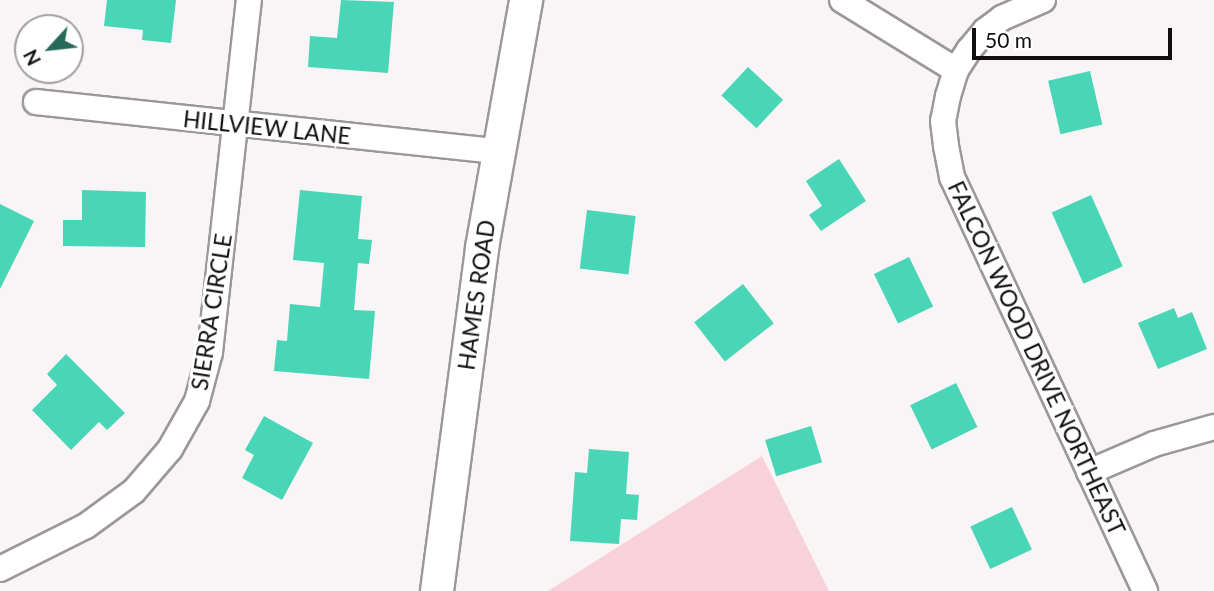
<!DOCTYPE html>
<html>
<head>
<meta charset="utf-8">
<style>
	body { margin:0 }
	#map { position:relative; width:1214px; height:591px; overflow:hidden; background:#f9f4f5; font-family:Lato,sans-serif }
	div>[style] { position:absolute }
	.green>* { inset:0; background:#f9d1da }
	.building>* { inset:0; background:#48d6b6; transform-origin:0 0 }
	.roads { filter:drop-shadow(2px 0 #9c9798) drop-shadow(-2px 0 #9c9798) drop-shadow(0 2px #9c9798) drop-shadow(0 -2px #9c9798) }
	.minor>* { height:24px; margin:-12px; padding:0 12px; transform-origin:12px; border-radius:12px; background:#fff }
	.tertiary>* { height:32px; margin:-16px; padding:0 16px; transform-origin:16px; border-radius:16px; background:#fff }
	span { translate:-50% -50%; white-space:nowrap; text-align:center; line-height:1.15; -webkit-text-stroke:6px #fff; paint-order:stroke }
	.street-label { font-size:23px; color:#100f0f }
	.north { position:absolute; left:14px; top:14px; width:70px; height:70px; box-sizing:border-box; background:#fff; border:2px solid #9f9f9f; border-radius:50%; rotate:243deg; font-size:19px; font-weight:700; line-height:28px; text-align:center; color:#100f0f }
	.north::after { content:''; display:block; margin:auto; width:24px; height:32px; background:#286a5a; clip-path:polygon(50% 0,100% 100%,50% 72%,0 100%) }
	.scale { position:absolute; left:972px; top:28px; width:200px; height:32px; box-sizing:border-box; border:4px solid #100f0f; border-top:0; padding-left:9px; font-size:21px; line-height:24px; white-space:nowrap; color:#100f0f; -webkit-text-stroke:5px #fff; paint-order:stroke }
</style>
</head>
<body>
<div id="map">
	<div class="green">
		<i style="clip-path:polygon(762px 456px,829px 591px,548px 591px)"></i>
	</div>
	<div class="building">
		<i style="clip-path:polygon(107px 0,176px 0,171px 43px,142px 40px,143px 30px,104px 26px)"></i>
		<i style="clip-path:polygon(341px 0,394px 2px,388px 73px,308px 67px,310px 36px,337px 38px)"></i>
		<i style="left:748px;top:67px;width:48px;height:39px;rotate:43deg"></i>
		<i style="left:1090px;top:71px;width:55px;height:43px;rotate:77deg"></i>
		<i style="clip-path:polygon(839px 159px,866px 201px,821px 231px,809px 215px,822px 206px,806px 181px)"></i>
		<i style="clip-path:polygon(82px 190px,146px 192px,145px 247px,63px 246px,63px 220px,82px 220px)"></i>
		<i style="clip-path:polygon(300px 190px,362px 196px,358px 239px,372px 240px,369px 264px,358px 263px,354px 310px,375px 311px,369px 379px,274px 371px,277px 340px,287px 341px,290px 304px,320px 307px,324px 263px,293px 260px)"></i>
		<i style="left:1091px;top:195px;width:78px;height:43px;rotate:66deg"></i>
		<i style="clip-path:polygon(0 204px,34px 221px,0 289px)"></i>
		<i style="left:587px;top:210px;width:49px;height:59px;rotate:7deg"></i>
		<i style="left:909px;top:257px;width:55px;height:39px;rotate:64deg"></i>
		<i style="left:743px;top:284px;width:50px;height:62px;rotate:52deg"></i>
		<i style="clip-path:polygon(1174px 308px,1178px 318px,1192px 312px,1207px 349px,1158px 369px,1138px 323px)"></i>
		<i style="clip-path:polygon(66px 354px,125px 413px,107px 430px,99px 422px,71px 450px,32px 410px,57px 385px,47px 374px)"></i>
		<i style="left:956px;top:383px;width:49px;height:51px;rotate:64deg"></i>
		<i style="clip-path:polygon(264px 416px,313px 443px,282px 500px,242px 478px,254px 455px,245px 450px)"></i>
		<i style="left:811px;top:426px;width:38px;height:48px;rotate:73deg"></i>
		<i style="clip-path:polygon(589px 449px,629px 452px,626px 494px,639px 495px,637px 520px,621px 519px,619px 544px,570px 541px,575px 472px,587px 473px)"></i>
		<i style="left:1012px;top:507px;width:47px;height:46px;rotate:65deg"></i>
	</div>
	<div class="roads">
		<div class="minor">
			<i style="left:842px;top:0;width:134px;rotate:31.6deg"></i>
			<i style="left:1043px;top:0;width:45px;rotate:156.3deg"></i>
			<i style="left:1002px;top:18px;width:21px;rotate:143deg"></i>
			<i style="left:985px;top:31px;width:25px;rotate:130deg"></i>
			<i style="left:969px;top:50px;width:24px;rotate:123deg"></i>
			<i style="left:956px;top:70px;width:27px;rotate:107deg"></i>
			<i style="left:948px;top:96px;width:25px;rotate:101deg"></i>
			<i style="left:943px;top:121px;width:25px;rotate:83deg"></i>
			<i style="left:946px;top:146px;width:32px;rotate:79deg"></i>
			<i style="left:952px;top:177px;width:457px;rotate:65deg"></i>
			<i style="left:36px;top:102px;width:465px;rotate:6.1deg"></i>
			<i style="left:1089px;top:472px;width:71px;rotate:-23.3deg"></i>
			<i style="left:1154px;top:444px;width:62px;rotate:-15.8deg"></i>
			<i style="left:0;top:569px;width:96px;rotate:-26.6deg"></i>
			<i style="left:86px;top:526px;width:59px;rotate:-36.1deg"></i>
			<i style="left:134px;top:491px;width:55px;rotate:-49.4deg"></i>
			<i style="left:170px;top:449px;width:55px;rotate:-60.6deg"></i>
			<i style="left:197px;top:401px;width:51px;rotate:-75.1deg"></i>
			<i style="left:210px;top:352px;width:354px;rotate:-83.7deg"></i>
		</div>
		<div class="tertiary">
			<i style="left:437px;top:591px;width:346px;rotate:-82.5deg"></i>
			<i style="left:482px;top:248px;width:252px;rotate:-79.9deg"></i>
		</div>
	</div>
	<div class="street-label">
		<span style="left:267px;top:127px;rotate:6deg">HILLVIEW LANE</span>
		<span style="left:476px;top:295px;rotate:-82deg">HAMES ROAD</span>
		<span style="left:211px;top:312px;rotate:-81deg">SIERRA CIRCLE</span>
		<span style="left:1037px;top:358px;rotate:65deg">FALCON WOOD DRIVE NORTHEAST</span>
	</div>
	<div class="north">N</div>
	<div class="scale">50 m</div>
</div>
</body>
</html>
